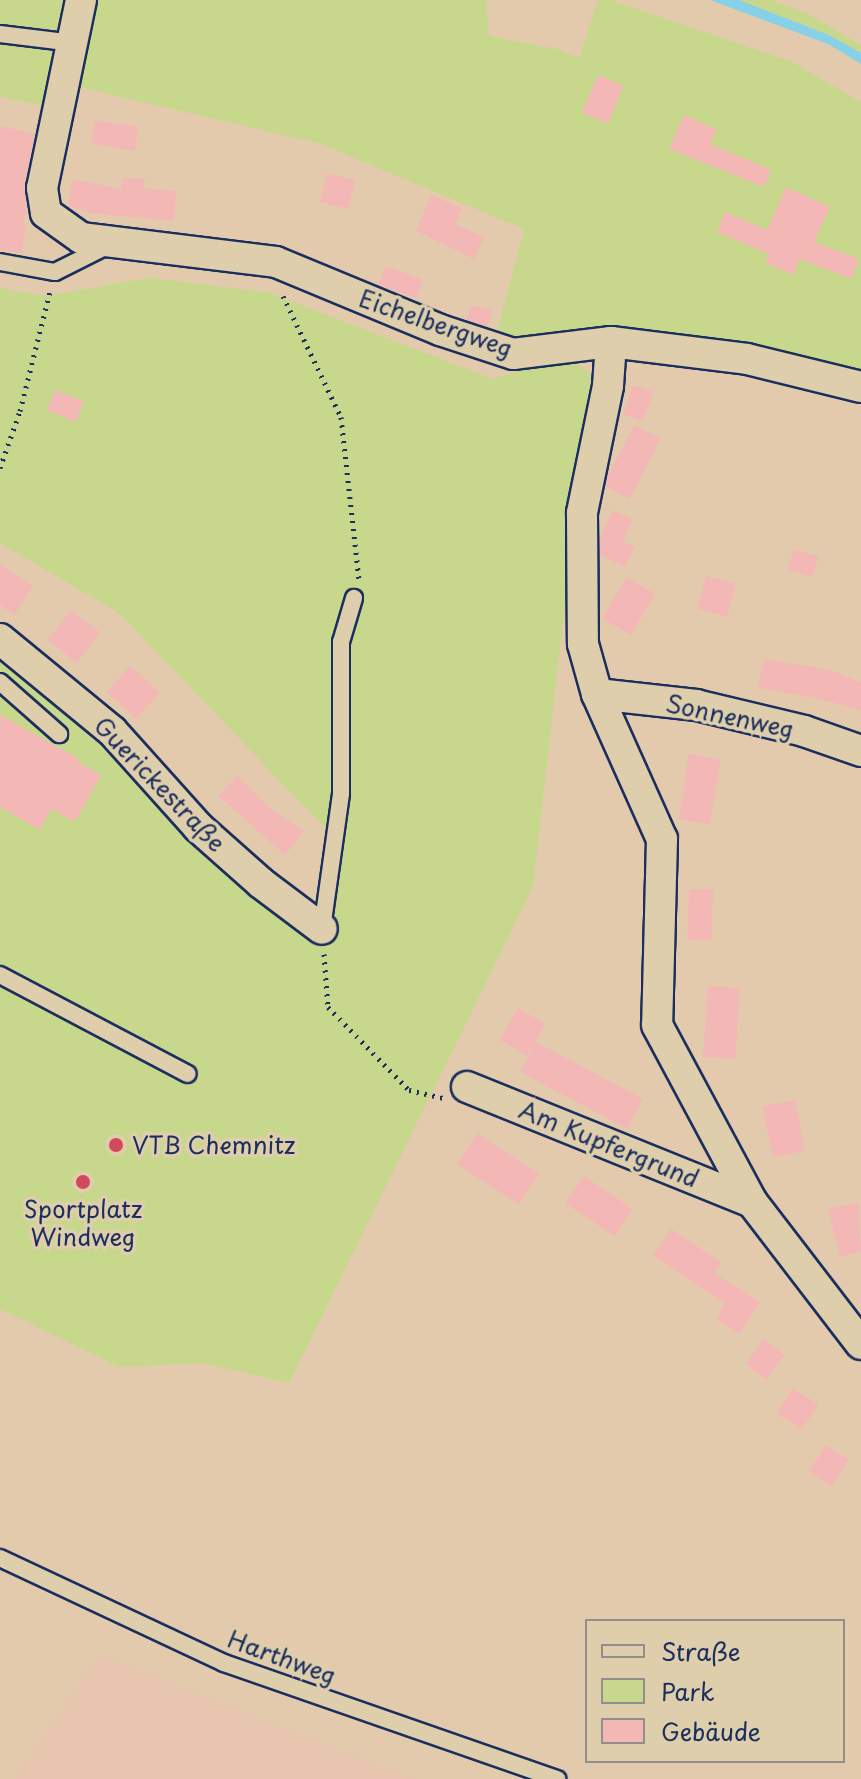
<!DOCTYPE html>
<html>
<head>
<meta charset="utf-8">
<style>
	body { margin:0 }
	#map { position:relative; width:861px; height:1779px; overflow:hidden; background:#e3caad; font-family:"Playpen Sans",sans-serif }
	div>[style] { position:absolute }
	.built>* { inset:0; background:#e8c5af }
	.green>* { inset:0; background:#c7d78c }
	.water>* { inset:0; background:#86d1e7 }
	.building>* { inset:0; background:#f3b8b5; transform-origin:0 0 }
	.path>* { height:5px; margin-top:-2.5px; transform-origin:0; background:repeating-linear-gradient(90deg,#1b2f5e 0 2px,transparent 0 8px) }
	.roads { filter:drop-shadow(2px 0 #1b2f5e) drop-shadow(-2px 0 #1b2f5e) drop-shadow(0 2px #1b2f5e) drop-shadow(0 -2px #1b2f5e) }
	.service>* { height:16px; margin:-8px; padding:0 8px; transform-origin:8px; border-radius:8px; background:#dfceab }
	.minor>* { height:30px; margin:-15px; padding:0 15px; transform-origin:15px; border-radius:15px; background:#dfceab }
	.dots>* { width:22px; height:22px; translate:-50% -50%; box-sizing:border-box; border:4px solid #dfceab; border-radius:50% }
	span { translate:-50% -50%; white-space:nowrap; text-align:center; line-height:1.15; -webkit-text-stroke:7px #dfceab; paint-order:stroke }
	.street-label { font-size:24px; color:#1b2f5e }
	.poi-label { font-size:24px; color:#1b2f5e }
	.left { translate:0 -50%; text-align:left }
	.legend { position:absolute; left:585px; top:1619px; width:260px; height:144px; box-sizing:border-box; background:#dfceab; border:2px solid #918e8c; margin:0; padding:10px 14px; list-style:none; font-size:24px; color:#1b2f5e }
	.legend li { display:flex; align-items:center; gap:16px; height:40px }
	.legend b { width:40px; border:2px solid #918e8c }
</style>
</head>
<body>
<div id="map">
	<div class="built">
		<i style="clip-path:polygon(100px 1655px,412px 1779px,15px 1779px)"></i>
	</div>
	<div class="green">
		<i style="clip-path:polygon(0 0,68px 0,52px 107px,0 97px)"></i>
		<i style="clip-path:polygon(94px 0,486px 0,489px 36px,557px 49px,579px 58px,598px 0,611px 0,790px 61px,861px 102px,861px 369px,744px 343px,598px 326px,495px 339px,524px 229px,321px 144px,79px 87px,86px 25px)"></i>
		<i style="clip-path:polygon(739px 0,772px 0,808px 14px,861px 45px,861px 53px,829px 35px)"></i>
		<i style="clip-path:polygon(149px 278px,267px 292px,493px 379px,546px 362px,572px 361px,591px 373px,533px 887px,289px 1383px,203px 1363px,119px 1367px,0 1309px,0 649px,132px 773px,315px 910px,326px 829px,119px 613px,0 543px,0 288px,45px 296px)"></i>
	</div>
	<div class="water">
		<i style="clip-path:polygon(710px 0,739px 0,829px 35px,861px 53px,861px 64px,828px 44px)"></i>
	</div>
	<div class="building">
		<i style="left:598px;top:75px;width:28px;height:41px;rotate:23deg"></i>
		<i style="clip-path:polygon(684px 115px,717px 130px,710px 144px,771px 170px,764px 187px,669px 149px)"></i>
		<i style="left:95px;top:120px;width:44px;height:24px;rotate:9deg"></i>
		<i style="clip-path:polygon(0 126px,35px 134px,24px 185px,27px 208px,23px 224px,26px 225px,22px 253px,0 250px)"></i>
		<i style="left:327px;top:173px;width:29px;height:30px;rotate:14deg"></i>
		<i style="clip-path:polygon(122px 178px,145px 179px,144px 188px,176px 191px,174px 221px,90px 213px,68px 206px,73px 179px,121px 189px)"></i>
		<i style="clip-path:polygon(786px 187px,830px 207px,814px 242px,859px 259px,852px 279px,799px 259px,794px 275px,765px 263px,769px 254px,717px 232px,725px 212px,767px 230px)"></i>
		<i style="clip-path:polygon(431px 195px,462px 208px,455px 224px,484px 237px,474px 259px,416px 231px)"></i>
		<i style="left:385px;top:266px;width:40px;height:20px;rotate:19deg"></i>
		<i style="left:471px;top:305px;width:22px;height:16px;rotate:16deg"></i>
		<i style="left:633px;top:385px;width:21px;height:31px;rotate:19deg"></i>
		<i style="left:55px;top:390px;width:31px;height:22px;rotate:22deg"></i>
		<i style="left:634px;top:425px;width:30px;height:68px;rotate:27deg"></i>
		<i style="clip-path:polygon(613px 510px,632px 519px,623px 542px,635px 547px,625px 567px,600px 555px,600px 539px)"></i>
		<i style="left:794px;top:549px;width:26px;height:21px;rotate:18deg"></i>
		<i style="clip-path:polygon(0 564px,33px 586px,14px 615px,0 605px)"></i>
		<i style="left:706px;top:576px;width:31px;height:34px;rotate:15deg"></i>
		<i style="left:627px;top:577px;width:33px;height:48px;rotate:31deg"></i>
		<i style="left:71px;top:610px;width:37px;height:38px;rotate:38deg"></i>
		<i style="clip-path:polygon(764px 659px,831px 670px,861px 682px,861px 711px,829px 701px,758px 688px)"></i>
		<i style="left:130px;top:666px;width:40px;height:35px;rotate:42deg"></i>
		<i style="clip-path:polygon(0 715px,79px 759px,78px 762px,101px 775px,75px 822px,51px 809px,40px 830px,0 807px)"></i>
		<i style="left:689px;top:754px;width:32px;height:66px;rotate:9deg"></i>
		<i style="clip-path:polygon(237px 776px,276px 813px,304px 831px,285px 855px,218px 796px)"></i>
		<i style="left:689px;top:889px;width:24px;height:51px;rotate:2deg"></i>
		<i style="left:708px;top:986px;width:32px;height:71px;rotate:4deg"></i>
		<i style="left:518px;top:1008px;width:32px;height:37px;rotate:30deg"></i>
		<i style="left:536px;top:1042px;width:121px;height:34px;rotate:28deg"></i>
		<i style="left:795px;top:1100px;width:52px;height:33px;rotate:79deg"></i>
		<i style="left:477px;top:1133px;width:74px;height:37px;rotate:33deg"></i>
		<i style="left:584px;top:1176px;width:59px;height:33px;rotate:34deg"></i>
		<i style="clip-path:polygon(858px 1202px,861px 1251px,840px 1257px,828px 1209px)"></i>
		<i style="clip-path:polygon(671px 1229px,721px 1262px,714px 1273px,760px 1302px,739px 1334px,716px 1319px,725px 1304px,653px 1256px)"></i>
		<i style="left:764px;top:1339px;width:26px;height:31px;rotate:37deg"></i>
		<i style="left:793px;top:1388px;width:30px;height:30px;rotate:33deg"></i>
		<i style="left:826px;top:1445px;width:27px;height:32px;rotate:33deg"></i>
	</div>
	<div class="path">
		<i style="left:283px;top:296px;width:134px;rotate:64.4deg"></i>
		<i style="left:341px;top:417px;width:163px;rotate:83.7deg"></i>
		<i style="left:0;top:468px;width:60px;rotate:-70.7deg"></i>
		<i style="left:20px;top:411px;width:123px;rotate:-75.9deg"></i>
		<i style="left:324px;top:954px;width:53px;rotate:85.7deg"></i>
		<i style="left:328px;top:1007px;width:116px;rotate:45.7deg"></i>
		<i style="left:409px;top:1090px;width:36px;rotate:13deg"></i>
	</div>
	<div class="roads">
		<div class="service">
			<i style="left:0;top:34px;width:74px;rotate:7deg"></i>
			<i style="left:0;top:262px;width:56px;rotate:10.3deg"></i>
			<i style="left:55px;top:272px;width:60px;rotate:-26.6deg"></i>
			<i style="left:0;top:682px;width:79px;rotate:41.4deg"></i>
			<i style="left:322px;top:929px;width:137px;rotate:-82deg"></i>
			<i style="left:341px;top:793px;width:151px;rotate:-90deg"></i>
			<i style="left:341px;top:642px;width:46px;rotate:-73.5deg"></i>
			<i style="left:0;top:975px;width:212px;rotate:27.8deg"></i>
			<i style="left:0;top:1558px;width:247px;rotate:25.1deg"></i>
			<i style="left:224px;top:1663px;width:353px;rotate:19.2deg"></i>
		</div>
		<div class="minor">
			<i style="left:81px;top:0;width:192px;rotate:101.7deg"></i>
			<i style="left:42px;top:188px;width:25px;rotate:81deg"></i>
			<i style="left:46px;top:213px;width:43px;rotate:35.5deg"></i>
			<i style="left:81px;top:238px;width:196px;rotate:7deg"></i>
			<i style="left:276px;top:262px;width:178px;rotate:22.5deg"></i>
			<i style="left:440px;top:330px;width:77px;rotate:18.2deg"></i>
			<i style="left:513px;top:354px;width:99px;rotate:-7deg"></i>
			<i style="left:611px;top:342px;width:137px;rotate:7.1deg"></i>
			<i style="left:747px;top:359px;width:117px;rotate:13.8deg"></i>
			<i style="left:611px;top:342px;width:44px;rotate:93.9deg"></i>
			<i style="left:608px;top:386px;width:130px;rotate:101.6deg"></i>
			<i style="left:582px;top:513px;width:131px;rotate:89.6deg"></i>
			<i style="left:583px;top:644px;width:52px;rotate:74.4deg"></i>
			<i style="left:597px;top:694px;width:159px;rotate:65.9deg"></i>
			<i style="left:662px;top:839px;width:186px;rotate:91.5deg"></i>
			<i style="left:657px;top:1025px;width:201px;rotate:61.8deg"></i>
			<i style="left:752px;top:1202px;width:179px;rotate:52.5deg"></i>
			<i style="left:0;top:639px;width:145px;rotate:39.4deg"></i>
			<i style="left:112px;top:731px;width:129px;rotate:48.1deg"></i>
			<i style="left:198px;top:827px;width:84px;rotate:41.6deg"></i>
			<i style="left:261px;top:883px;width:76px;rotate:37deg"></i>
			<i style="left:597px;top:694px;width:100px;rotate:6.3deg"></i>
			<i style="left:696px;top:705px;width:111px;rotate:13.5deg"></i>
			<i style="left:804px;top:731px;width:60px;rotate:19.3deg"></i>
			<i style="left:467px;top:1087px;width:307px;rotate:22deg"></i>
		</div>
	</div>
	<div class="dots">
		<i style="left:116px;top:1145px;background:#d1495b"></i>
		<i style="left:83px;top:1182px;background:#d1495b"></i>
	</div>
	<div class="street-label">
		<span style="left:436px;top:323px;rotate:19deg">Eichelbergweg</span>
		<span style="left:730px;top:716px;rotate:12deg">Sonnenweg</span>
		<span style="left:160px;top:784px;rotate:46deg">Guerickestraße</span>
		<span style="left:609px;top:1144px;rotate:22deg">Am Kupfergrund</span>
		<span style="left:282px;top:1657px;rotate:20deg">Harthweg</span>
	</div>
	<div class="poi-label">
		<span class="left" style="left:132px;top:1145px">VTB Chemnitz</span>
		<span style="left:83px;top:1223px">Sportplatz<br>Windweg</span>
	</div>
	<ul class="legend">
	<li><b style="height:10px;background:#dfceab"></b>Straße</li>
	<li><b style="height:22px;background:#c7d78c"></b>Park</li>
	<li><b style="height:22px;background:#f3b8b5"></b>Gebäude</li>
	</ul>
</div>
</body>
</html>
